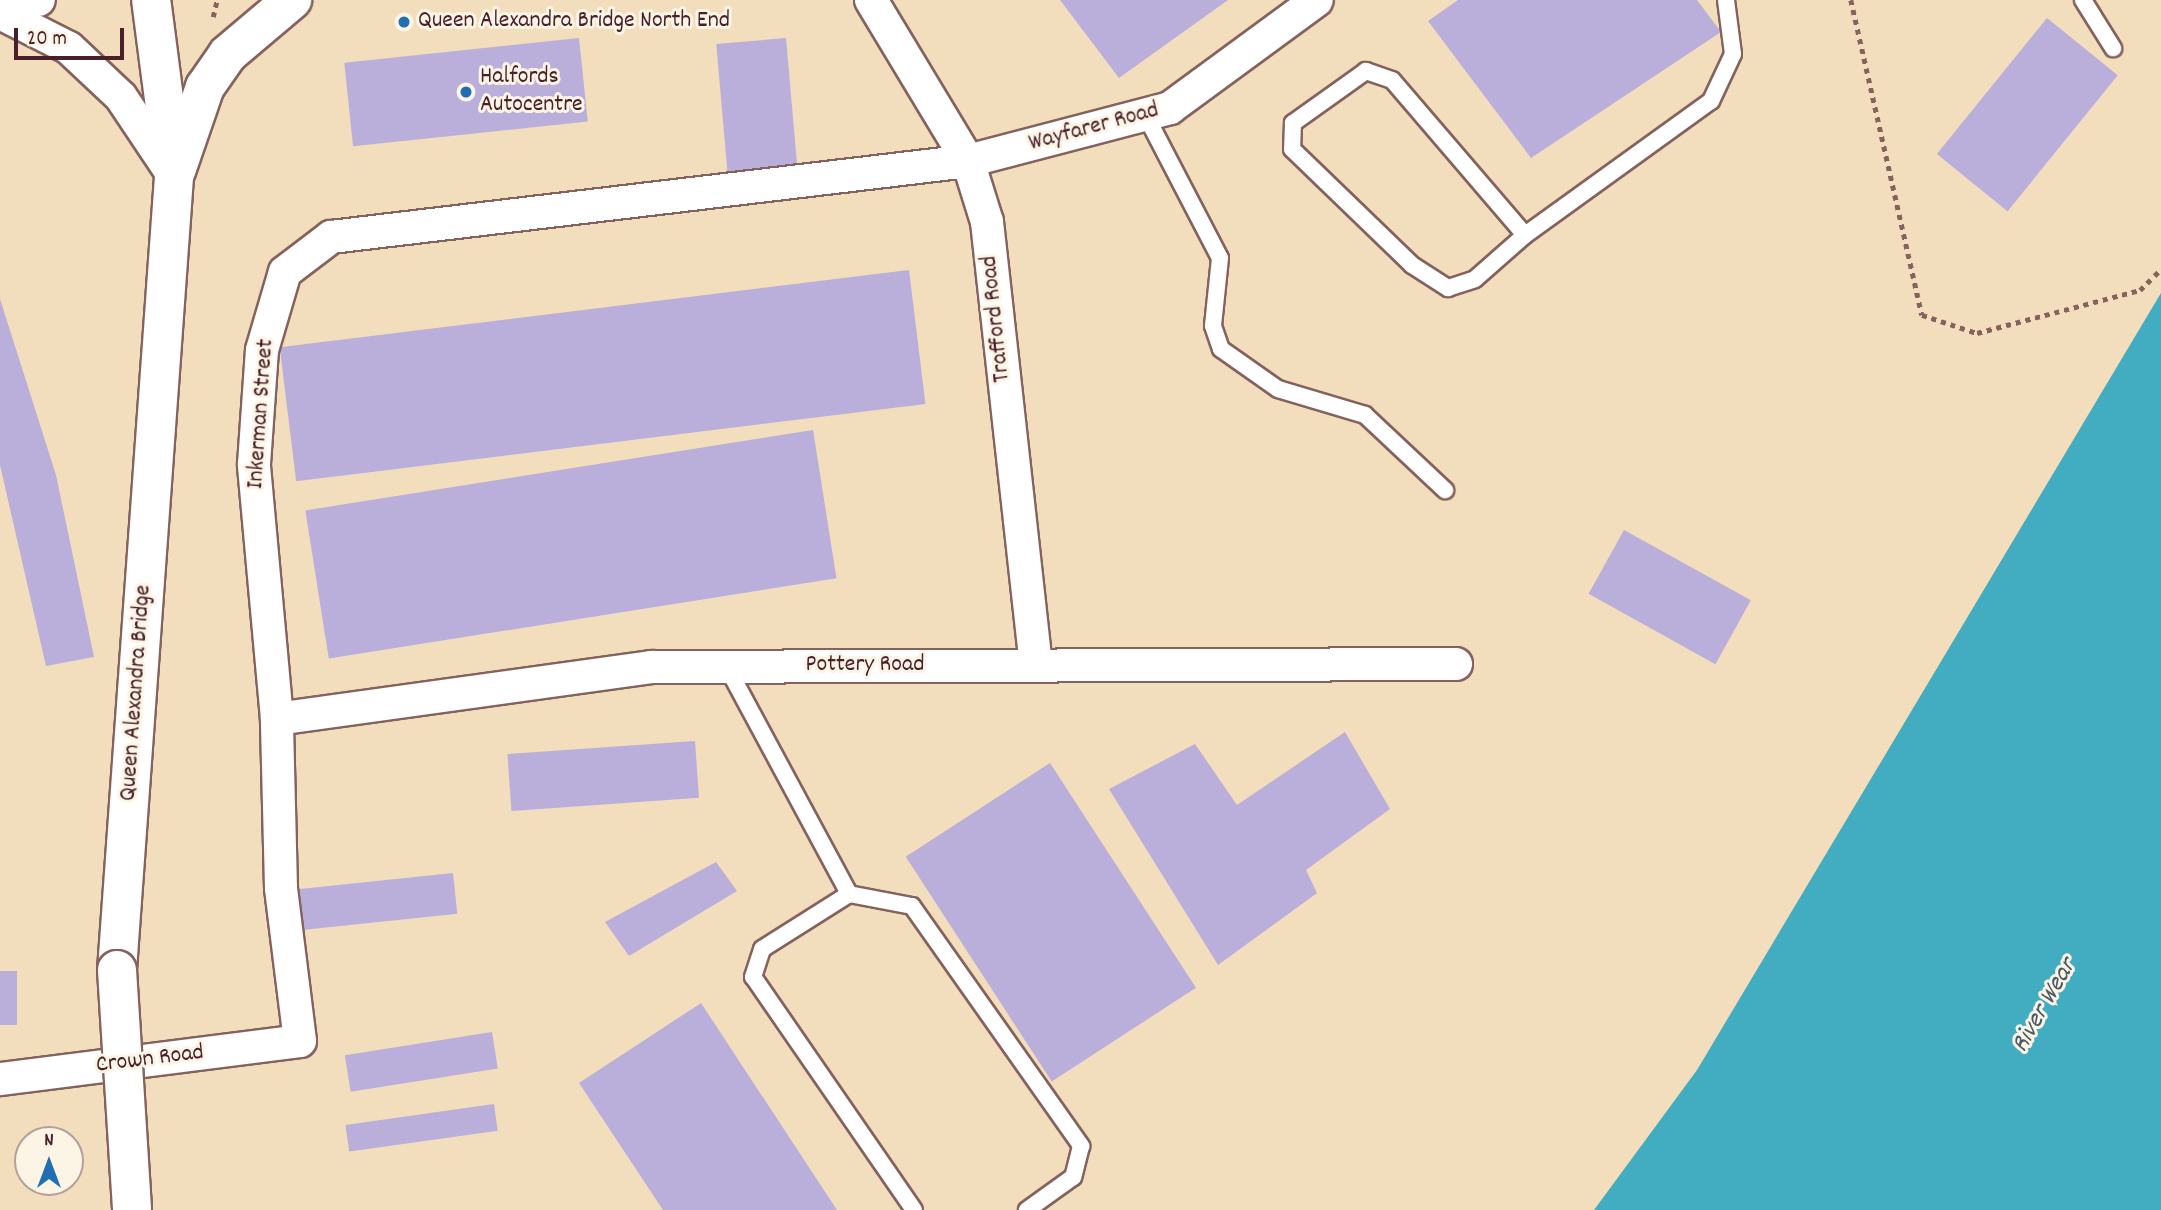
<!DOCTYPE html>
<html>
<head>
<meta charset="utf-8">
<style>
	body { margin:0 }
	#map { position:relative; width:2161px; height:1210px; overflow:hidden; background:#f2ddbd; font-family:Dekko,sans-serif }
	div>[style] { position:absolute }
	.water>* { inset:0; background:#42adc1 }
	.building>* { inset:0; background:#baaeda; transform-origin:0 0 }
	.path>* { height:4.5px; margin-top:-2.25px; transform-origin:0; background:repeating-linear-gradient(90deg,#85625e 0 5px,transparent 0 10px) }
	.roads { filter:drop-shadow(2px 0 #85625e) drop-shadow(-2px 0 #85625e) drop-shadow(0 2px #85625e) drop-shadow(0 -2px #85625e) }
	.lane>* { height:16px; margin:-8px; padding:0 8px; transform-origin:8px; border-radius:8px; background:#fff }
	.street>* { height:32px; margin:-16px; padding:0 16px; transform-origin:16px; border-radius:16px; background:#fff }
	.secondary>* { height:38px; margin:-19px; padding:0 19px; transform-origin:19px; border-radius:19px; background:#fff }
	.bridges { filter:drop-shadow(2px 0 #85625e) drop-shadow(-2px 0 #85625e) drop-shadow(0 2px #85625e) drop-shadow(0 -2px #85625e) }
	.secondary-bridge>* { height:38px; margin:-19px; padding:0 19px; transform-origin:19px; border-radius:19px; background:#fff }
	.dots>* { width:19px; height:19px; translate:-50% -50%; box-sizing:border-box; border:4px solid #fcf5e5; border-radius:50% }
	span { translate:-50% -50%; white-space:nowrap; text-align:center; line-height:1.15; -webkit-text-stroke:6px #fcf5e5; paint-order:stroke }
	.poi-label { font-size:24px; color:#4a1f2b }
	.left { translate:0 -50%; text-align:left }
	.street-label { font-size:24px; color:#4a1f2b }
	.water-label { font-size:26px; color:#475867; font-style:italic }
	.north { position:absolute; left:14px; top:1126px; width:70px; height:70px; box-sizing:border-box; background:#fcf5e5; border:2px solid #b59f9b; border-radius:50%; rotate:0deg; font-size:19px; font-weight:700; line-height:28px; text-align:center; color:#4a1f2b }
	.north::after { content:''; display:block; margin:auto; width:24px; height:32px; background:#1f6fb2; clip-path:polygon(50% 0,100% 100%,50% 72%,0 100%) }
	.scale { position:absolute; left:14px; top:28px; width:110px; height:32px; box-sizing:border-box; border:4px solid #4a1f2b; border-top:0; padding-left:9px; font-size:21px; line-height:24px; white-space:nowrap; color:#4a1f2b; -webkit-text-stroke:5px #fcf5e5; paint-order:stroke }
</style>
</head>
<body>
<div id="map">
	<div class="water">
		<i style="clip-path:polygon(2161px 293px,2161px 1210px,1594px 1210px,1697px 1070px)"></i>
	</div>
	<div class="building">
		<i style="clip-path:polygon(1060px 0,1228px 0,1119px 78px)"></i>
		<i style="clip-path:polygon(1458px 0,1697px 0,1721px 32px,1531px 158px,1428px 21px)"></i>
		<i style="left:2047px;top:18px;width:91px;height:175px;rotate:39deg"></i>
		<i style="left:579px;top:38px;width:84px;height:236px;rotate:84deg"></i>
		<i style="left:786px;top:38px;width:128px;height:70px;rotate:85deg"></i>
		<i style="left:909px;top:270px;width:135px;height:634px;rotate:83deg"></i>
		<i style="clip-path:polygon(0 299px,56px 475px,94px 657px,46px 666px,0 465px)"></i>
		<i style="left:813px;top:430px;width:150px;height:514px;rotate:81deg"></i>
		<i style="left:1624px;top:530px;width:145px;height:73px;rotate:29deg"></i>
		<i style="clip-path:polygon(1345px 732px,1390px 809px,1306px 870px,1317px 893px,1218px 965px,1109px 789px,1195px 744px,1237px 805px)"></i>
		<i style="left:695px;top:741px;width:57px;height:188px;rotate:86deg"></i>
		<i style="left:1050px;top:763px;width:268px;height:172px;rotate:57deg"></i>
		<i style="clip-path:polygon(716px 862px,737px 891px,629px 956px,605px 922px)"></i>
		<i style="left:453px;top:873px;width:41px;height:156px;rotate:84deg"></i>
		<i style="left:0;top:971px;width:17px;height:54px"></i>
		<i style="clip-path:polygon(701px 1003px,837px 1210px,663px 1210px,579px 1083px)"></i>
		<i style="left:492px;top:1032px;width:37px;height:149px;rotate:81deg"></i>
		<i style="left:494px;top:1104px;width:27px;height:150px;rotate:82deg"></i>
	</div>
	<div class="path">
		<i style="left:1851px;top:0;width:323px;rotate:77.3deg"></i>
		<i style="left:1922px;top:315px;width:58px;rotate:18.1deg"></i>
		<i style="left:1977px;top:333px;width:169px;rotate:-14.8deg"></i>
		<i style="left:2140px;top:290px;width:30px;rotate:-45deg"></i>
		<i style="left:213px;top:17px;width:17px;rotate:-77deg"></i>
	</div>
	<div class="roads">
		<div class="lane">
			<i style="left:2083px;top:0;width:57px;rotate:58deg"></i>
			<i style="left:1145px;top:114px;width:162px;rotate:62.5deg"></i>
			<i style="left:1220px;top:258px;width:68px;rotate:95.9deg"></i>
			<i style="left:1213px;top:326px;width:24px;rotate:71deg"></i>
			<i style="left:1221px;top:349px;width:70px;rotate:35.1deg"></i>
			<i style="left:1278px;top:389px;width:91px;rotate:16.6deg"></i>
			<i style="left:1365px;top:415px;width:110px;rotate:43.2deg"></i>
			<i style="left:1525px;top:235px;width:204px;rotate:-130.6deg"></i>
			<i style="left:1392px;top:80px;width:28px;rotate:-161deg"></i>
			<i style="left:1366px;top:71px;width:90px;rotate:144.5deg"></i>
			<i style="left:1293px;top:123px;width:26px;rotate:92deg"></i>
			<i style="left:1292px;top:149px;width:167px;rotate:44deg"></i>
			<i style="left:1412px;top:265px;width:43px;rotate:32.6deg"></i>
			<i style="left:1448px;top:288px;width:28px;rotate:-18deg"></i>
			<i style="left:1475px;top:279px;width:67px;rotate:-41.3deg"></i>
			<i style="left:1525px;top:235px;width:229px;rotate:-35.8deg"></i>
			<i style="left:1711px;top:101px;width:52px;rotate:-64.9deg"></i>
			<i style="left:1733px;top:54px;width:54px;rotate:-97.4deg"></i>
			<i style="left:727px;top:667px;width:258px;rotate:61.7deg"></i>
			<i style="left:914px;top:1210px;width:283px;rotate:-124.6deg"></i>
			<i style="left:753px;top:977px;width:29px;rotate:-72deg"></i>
			<i style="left:762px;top:949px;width:103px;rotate:-32.3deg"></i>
			<i style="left:849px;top:894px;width:64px;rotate:10.8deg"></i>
			<i style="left:912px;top:906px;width:294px;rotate:54.8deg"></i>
			<i style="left:1081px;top:1146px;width:32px;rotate:104deg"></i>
			<i style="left:1073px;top:1177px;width:57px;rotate:144.3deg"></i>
		</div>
		<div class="street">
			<i style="left:871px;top:0;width:188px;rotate:58.9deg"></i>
			<i style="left:968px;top:161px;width:64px;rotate:72.7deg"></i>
			<i style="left:987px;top:222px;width:446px;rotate:83.7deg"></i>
			<i style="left:0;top:4px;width:39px;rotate:-6deg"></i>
			<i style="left:0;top:13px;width:77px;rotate:26.9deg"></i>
			<i style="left:69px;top:48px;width:71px;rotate:43.3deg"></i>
			<i style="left:121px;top:97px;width:94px;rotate:56.3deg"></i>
			<i style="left:277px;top:719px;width:378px;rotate:-7.9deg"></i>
			<i style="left:651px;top:667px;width:805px;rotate:-0.21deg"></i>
			<i style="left:0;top:1079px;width:302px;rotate:-7.2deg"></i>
			<i style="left:300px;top:1041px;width:154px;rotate:-97.1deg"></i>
			<i style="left:281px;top:888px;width:169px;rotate:-91.4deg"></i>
			<i style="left:277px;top:719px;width:256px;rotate:-95.2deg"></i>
			<i style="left:254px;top:464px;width:114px;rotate:-86deg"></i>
			<i style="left:262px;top:350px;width:81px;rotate:-73.6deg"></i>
			<i style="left:285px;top:272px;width:58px;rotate:-37.3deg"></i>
			<i style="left:331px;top:237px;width:642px;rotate:-6.8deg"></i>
			<i style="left:968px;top:161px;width:209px;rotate:-14.7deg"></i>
			<i style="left:1170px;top:108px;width:182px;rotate:-36.3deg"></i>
		</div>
		<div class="secondary">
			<i style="left:176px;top:171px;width:89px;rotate:-71deg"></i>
			<i style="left:205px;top:87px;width:40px;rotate:-55.1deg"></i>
			<i style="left:228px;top:54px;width:84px;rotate:-40.2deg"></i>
			<i style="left:117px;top:970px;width:796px;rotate:-85.89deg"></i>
			<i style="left:174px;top:176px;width:177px;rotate:-97.4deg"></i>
		</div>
	</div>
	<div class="bridges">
		<div class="secondary-bridge">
			<i style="left:117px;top:970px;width:240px;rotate:86.4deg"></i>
		</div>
	</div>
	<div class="dots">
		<i style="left:404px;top:22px;background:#1f6fb2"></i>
		<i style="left:466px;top:92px;background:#1f6fb2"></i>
	</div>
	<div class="poi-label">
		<span class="left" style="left:418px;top:22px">Queen Alexandra Bridge North End</span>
		<span class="left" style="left:480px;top:92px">Halfords<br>Autocentre</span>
	</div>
	<div class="street-label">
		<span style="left:1094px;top:128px;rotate:-15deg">Wayfarer Road</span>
		<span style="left:997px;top:319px;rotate:-96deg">Trafford Road</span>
		<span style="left:262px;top:414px;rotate:-86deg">Inkerman Street</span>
		<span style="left:865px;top:666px">Pottery Road</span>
		<span style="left:137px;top:693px;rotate:-86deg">Queen Alexandra Bridge</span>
		<span style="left:150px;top:1060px;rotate:-7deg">Crown Road</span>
	</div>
	<div class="water-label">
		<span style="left:2045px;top:1006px;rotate:-60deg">River Wear</span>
	</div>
	<div class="north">N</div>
	<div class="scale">20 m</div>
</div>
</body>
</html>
